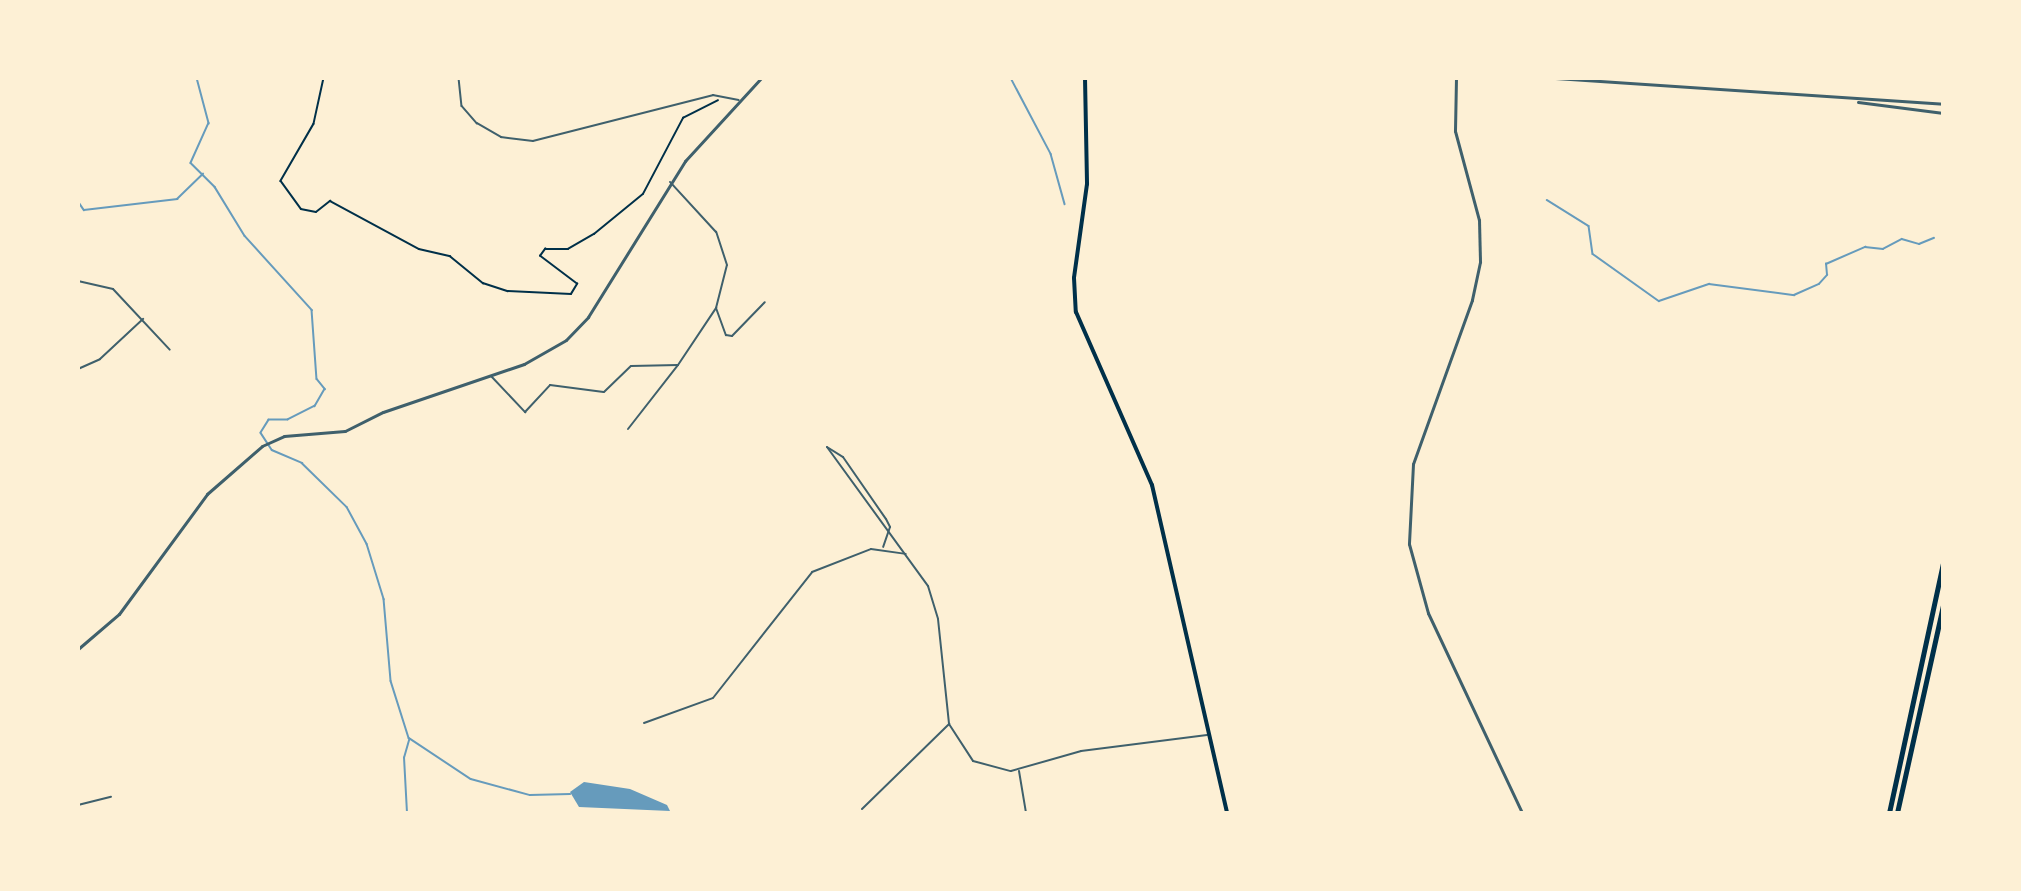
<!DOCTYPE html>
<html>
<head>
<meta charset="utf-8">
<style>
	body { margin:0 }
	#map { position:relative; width:2021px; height:891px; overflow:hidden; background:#fdf0d5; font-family:Spectral,serif }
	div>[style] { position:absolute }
	.water>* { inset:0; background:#669bbc }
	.stream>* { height:1.5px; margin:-0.75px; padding:0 0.75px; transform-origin:0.75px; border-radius:0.75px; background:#669bbc }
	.path>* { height:1.5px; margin:-0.75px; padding:0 0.75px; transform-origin:0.75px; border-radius:0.75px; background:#003049 }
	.service>* { height:1.5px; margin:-0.75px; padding:0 0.75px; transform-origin:0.75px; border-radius:0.75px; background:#3f606c }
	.minor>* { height:2px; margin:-1px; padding:0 1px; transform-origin:1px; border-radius:1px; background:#3f606c }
	.tertiary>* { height:3px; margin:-1.5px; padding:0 1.5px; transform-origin:1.5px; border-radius:1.5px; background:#3f606c }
	.secondary>* { height:4px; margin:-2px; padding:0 2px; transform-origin:2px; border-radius:2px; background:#003049 }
	.motorway>* { height:4.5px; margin:-2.25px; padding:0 2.25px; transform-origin:2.25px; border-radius:2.25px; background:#003049 }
	span { translate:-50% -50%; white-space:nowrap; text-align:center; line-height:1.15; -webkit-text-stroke:6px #fdf0d5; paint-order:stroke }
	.frame { position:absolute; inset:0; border:80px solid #fdf0d5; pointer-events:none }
</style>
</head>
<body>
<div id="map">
	<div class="water">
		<i style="clip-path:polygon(584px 782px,630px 789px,667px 805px,670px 811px,579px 807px,570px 792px)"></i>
	</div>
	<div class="stream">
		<i style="left:197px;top:78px;width:47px;rotate:75.1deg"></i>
		<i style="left:209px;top:123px;width:44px;rotate:114.2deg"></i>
		<i style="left:191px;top:163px;width:34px;rotate:45deg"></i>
		<i style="left:215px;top:187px;width:57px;rotate:58.5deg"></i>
		<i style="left:245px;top:236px;width:100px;rotate:47.8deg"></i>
		<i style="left:312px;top:310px;width:69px;rotate:85.9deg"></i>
		<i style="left:317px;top:379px;width:13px;rotate:51deg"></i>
		<i style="left:325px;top:389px;width:20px;rotate:120deg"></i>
		<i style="left:315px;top:406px;width:30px;rotate:153deg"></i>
		<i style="left:288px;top:420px;width:19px;rotate:180deg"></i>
		<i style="left:269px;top:420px;width:15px;rotate:122deg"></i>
		<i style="left:261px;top:433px;width:20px;rotate:57deg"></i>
		<i style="left:272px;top:450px;width:33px;rotate:23deg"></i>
		<i style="left:302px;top:463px;width:63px;rotate:44.4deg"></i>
		<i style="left:347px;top:507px;width:42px;rotate:61.6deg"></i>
		<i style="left:367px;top:544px;width:58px;rotate:72.8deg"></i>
		<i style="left:384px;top:599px;width:82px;rotate:85.1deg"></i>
		<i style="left:391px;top:681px;width:60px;rotate:72.5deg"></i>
		<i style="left:409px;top:738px;width:74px;rotate:33.5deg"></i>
		<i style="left:471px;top:779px;width:61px;rotate:15.2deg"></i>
		<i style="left:530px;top:795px;width:40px;rotate:-1.4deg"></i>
		<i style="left:1011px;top:78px;width:86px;rotate:62.2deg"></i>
		<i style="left:1051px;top:154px;width:52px;rotate:74.4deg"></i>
		<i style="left:1547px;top:200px;width:49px;rotate:31.8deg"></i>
		<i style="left:1589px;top:226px;width:28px;rotate:82deg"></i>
		<i style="left:1593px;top:254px;width:81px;rotate:35.5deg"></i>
		<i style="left:1659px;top:301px;width:53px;rotate:-18.8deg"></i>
		<i style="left:1709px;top:284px;width:86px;rotate:7.4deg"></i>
		<i style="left:1794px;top:295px;width:27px;rotate:-24deg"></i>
		<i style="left:1819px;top:284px;width:12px;rotate:-48deg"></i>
		<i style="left:1827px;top:275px;width:11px;rotate:-95deg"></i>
		<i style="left:1826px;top:264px;width:43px;rotate:-23.6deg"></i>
		<i style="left:1865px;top:247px;width:18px;rotate:6deg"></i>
		<i style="left:1883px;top:249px;width:21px;rotate:-28deg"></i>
		<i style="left:1902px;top:239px;width:18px;rotate:16deg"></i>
		<i style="left:1919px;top:244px;width:16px;rotate:-22deg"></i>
		<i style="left:78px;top:201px;width:11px;rotate:56deg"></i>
		<i style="left:84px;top:210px;width:94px;rotate:-6.7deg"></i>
		<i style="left:177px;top:199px;width:36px;rotate:-44deg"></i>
		<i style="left:407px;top:813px;width:55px;rotate:-93.1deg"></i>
		<i style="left:404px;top:758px;width:19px;rotate:-74deg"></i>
		<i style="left:1940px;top:813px;width:4px;rotate:-34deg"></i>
	</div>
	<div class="path">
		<i style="left:324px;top:78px;width:47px;rotate:102.3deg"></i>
		<i style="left:314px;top:124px;width:66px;rotate:120.1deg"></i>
		<i style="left:281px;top:181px;width:34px;rotate:54deg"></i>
		<i style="left:301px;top:209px;width:15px;rotate:11deg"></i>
		<i style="left:316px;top:212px;width:18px;rotate:-38deg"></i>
		<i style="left:330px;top:201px;width:101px;rotate:28.3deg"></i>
		<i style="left:419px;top:249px;width:32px;rotate:13deg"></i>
		<i style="left:450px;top:256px;width:43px;rotate:39.3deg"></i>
		<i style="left:483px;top:283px;width:26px;rotate:18deg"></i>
		<i style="left:508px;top:291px;width:63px;rotate:2.7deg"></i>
		<i style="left:571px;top:294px;width:12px;rotate:-59deg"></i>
		<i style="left:577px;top:284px;width:46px;rotate:-142.9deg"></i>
		<i style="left:540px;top:256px;width:9px;rotate:-54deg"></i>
		<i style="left:545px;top:249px;width:23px"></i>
		<i style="left:568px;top:249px;width:30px;rotate:-30deg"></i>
		<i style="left:594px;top:234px;width:63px;rotate:-39.2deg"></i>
		<i style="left:643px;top:194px;width:86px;rotate:-62.2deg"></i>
		<i style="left:683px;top:118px;width:39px;rotate:-27deg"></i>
	</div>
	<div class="service">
		<i style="left:459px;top:78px;width:28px;rotate:84deg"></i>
		<i style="left:462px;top:106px;width:23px;rotate:49deg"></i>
		<i style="left:477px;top:123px;width:28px;rotate:30deg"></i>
		<i style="left:501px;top:137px;width:32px;rotate:7deg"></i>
		<i style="left:533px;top:141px;width:186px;rotate:-14.3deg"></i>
		<i style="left:713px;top:95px;width:26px;rotate:11deg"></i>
	</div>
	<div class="minor">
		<i style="left:78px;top:281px;width:36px;rotate:13deg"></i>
		<i style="left:113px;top:289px;width:83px;rotate:46.9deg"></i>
		<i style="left:716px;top:308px;width:29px;rotate:70deg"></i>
		<i style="left:726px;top:335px;width:6px;rotate:9deg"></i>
		<i style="left:732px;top:336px;width:47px;rotate:-45.9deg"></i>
		<i style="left:78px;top:369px;width:24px;rotate:-24deg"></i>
		<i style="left:100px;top:359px;width:59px;rotate:-42.9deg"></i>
		<i style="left:491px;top:376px;width:50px;rotate:46.6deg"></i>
		<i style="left:525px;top:412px;width:37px;rotate:-47deg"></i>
		<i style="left:550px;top:385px;width:54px;rotate:7.4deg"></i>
		<i style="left:604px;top:392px;width:37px;rotate:-44deg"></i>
		<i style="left:631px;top:366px;width:47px;rotate:-1.2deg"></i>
		<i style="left:678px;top:365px;width:69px;rotate:-56.3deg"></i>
		<i style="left:716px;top:308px;width:44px;rotate:-75.7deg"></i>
		<i style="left:727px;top:265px;width:35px;rotate:-108deg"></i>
		<i style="left:716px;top:232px;width:68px;rotate:-132.6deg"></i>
		<i style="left:628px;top:429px;width:81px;rotate:-52deg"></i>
		<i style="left:827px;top:447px;width:172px;rotate:54deg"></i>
		<i style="left:928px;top:586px;width:34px;rotate:73deg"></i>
		<i style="left:938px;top:619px;width:106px;rotate:84deg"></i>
		<i style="left:949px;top:724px;width:44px;rotate:57deg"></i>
		<i style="left:973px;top:761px;width:39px;rotate:15deg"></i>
		<i style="left:1011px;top:771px;width:73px;rotate:-15.9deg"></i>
		<i style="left:1081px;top:751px;width:127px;rotate:-7.2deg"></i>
		<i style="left:827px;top:447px;width:19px;rotate:32deg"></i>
		<i style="left:843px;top:457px;width:75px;rotate:55.3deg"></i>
		<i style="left:886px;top:519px;width:9px;rotate:63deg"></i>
		<i style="left:890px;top:527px;width:21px;rotate:109deg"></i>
		<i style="left:644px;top:723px;width:73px;rotate:-19.9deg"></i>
		<i style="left:713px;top:698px;width:160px;rotate:-51.8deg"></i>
		<i style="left:812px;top:572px;width:63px;rotate:-21.3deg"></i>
		<i style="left:871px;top:549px;width:35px;rotate:8deg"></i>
		<i style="left:1019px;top:771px;width:43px;rotate:80.5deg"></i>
		<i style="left:78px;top:805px;width:34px;rotate:-14deg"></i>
		<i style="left:862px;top:809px;width:122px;rotate:-44.3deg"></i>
	</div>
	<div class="tertiary">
		<i style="left:1456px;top:78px;width:53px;rotate:91.1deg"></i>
		<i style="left:1455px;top:131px;width:92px;rotate:74.9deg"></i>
		<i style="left:1479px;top:220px;width:42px;rotate:88.6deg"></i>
		<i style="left:1480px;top:262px;width:39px;rotate:102deg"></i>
		<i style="left:1472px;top:300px;width:174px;rotate:109.8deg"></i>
		<i style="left:1413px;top:464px;width:80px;rotate:92.9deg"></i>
		<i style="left:1409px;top:544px;width:72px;rotate:74.6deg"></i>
		<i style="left:1428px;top:613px;width:221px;rotate:64.8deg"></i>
		<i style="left:1555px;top:78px;width:389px;rotate:3.8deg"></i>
		<i style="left:1858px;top:102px;width:86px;rotate:7.4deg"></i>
		<i style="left:78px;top:649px;width:54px;rotate:-40.5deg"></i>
		<i style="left:119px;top:614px;width:149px;rotate:-53.7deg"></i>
		<i style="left:207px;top:494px;width:73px;rotate:-41.1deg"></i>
		<i style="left:262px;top:446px;width:24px;rotate:-24deg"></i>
		<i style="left:284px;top:436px;width:61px;rotate:-4.7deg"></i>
		<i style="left:345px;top:431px;width:42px;rotate:-26.6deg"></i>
		<i style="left:383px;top:412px;width:149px;rotate:-18.8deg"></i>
		<i style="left:524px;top:364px;width:48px;rotate:-29.7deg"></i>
		<i style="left:566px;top:340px;width:32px;rotate:-46deg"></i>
		<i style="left:588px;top:317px;width:184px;rotate:-58.1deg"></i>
		<i style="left:685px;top:161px;width:113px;rotate:-47.5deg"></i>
	</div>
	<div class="secondary">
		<i style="left:1085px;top:78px;width:106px;rotate:88.9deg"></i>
		<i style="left:1087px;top:184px;width:95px;rotate:97.9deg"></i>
		<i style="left:1074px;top:278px;width:34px;rotate:87deg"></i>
		<i style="left:1076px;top:312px;width:189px;rotate:66.3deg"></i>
		<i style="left:1152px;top:485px;width:336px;rotate:77.1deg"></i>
	</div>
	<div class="motorway">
		<i style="left:1889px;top:813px;width:256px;rotate:-77.8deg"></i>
		<i style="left:1897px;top:813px;width:213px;rotate:-77.5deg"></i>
	</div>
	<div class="frame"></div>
</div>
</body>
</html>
